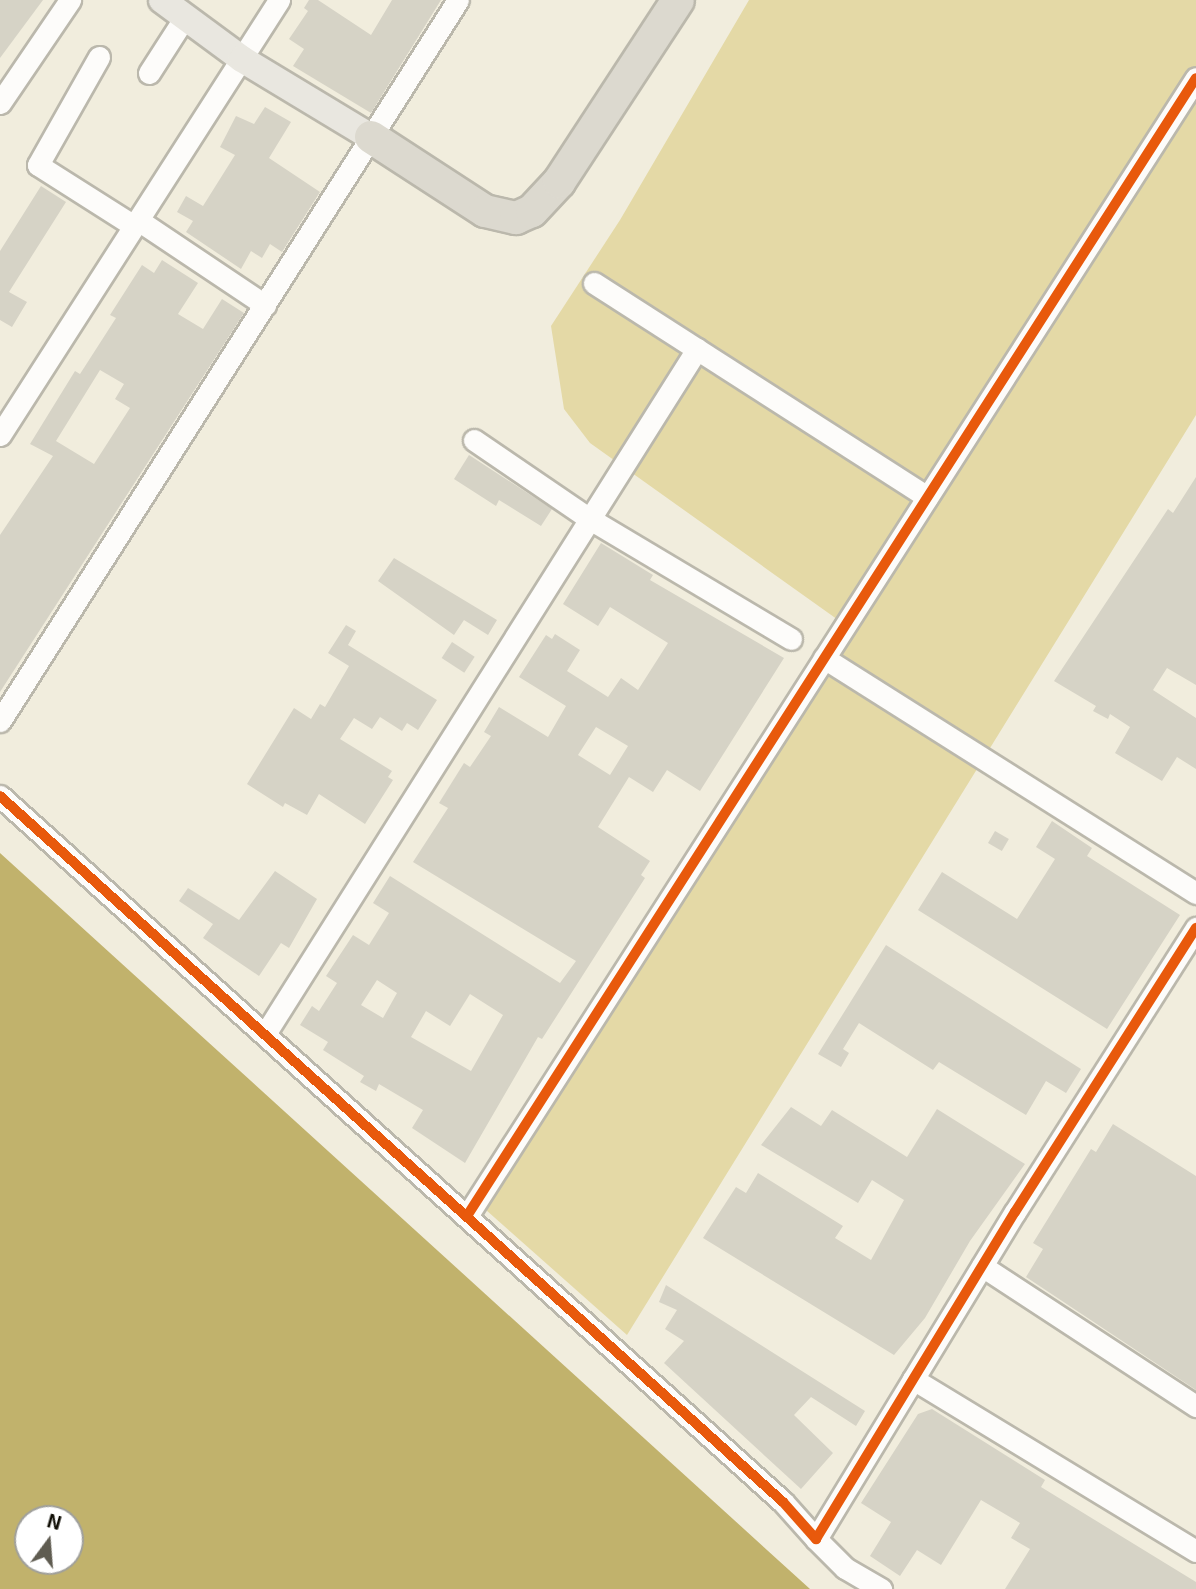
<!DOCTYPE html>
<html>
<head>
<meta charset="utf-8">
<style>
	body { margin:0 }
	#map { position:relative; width:1196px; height:1589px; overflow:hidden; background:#f1eddd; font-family:"Exo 2",sans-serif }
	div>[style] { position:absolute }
	.green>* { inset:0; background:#e4d9a6 }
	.water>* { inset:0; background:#c1b26c }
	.building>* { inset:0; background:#d6d3c6; transform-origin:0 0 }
	.roads { filter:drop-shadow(2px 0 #bbb8ac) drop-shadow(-2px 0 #bbb8ac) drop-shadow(0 2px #bbb8ac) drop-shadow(0 -2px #bbb8ac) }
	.minor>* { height:21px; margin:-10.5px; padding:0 10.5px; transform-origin:10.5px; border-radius:10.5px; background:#fdfcfa }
	.major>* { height:26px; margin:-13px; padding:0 13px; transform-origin:13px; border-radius:13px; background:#e9e7e0 }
	.highway>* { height:32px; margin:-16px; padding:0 16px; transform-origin:16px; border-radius:16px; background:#dcd9cf }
	.cycleway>* { height:10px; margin:-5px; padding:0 5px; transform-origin:5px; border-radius:5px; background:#e8590c }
	span { translate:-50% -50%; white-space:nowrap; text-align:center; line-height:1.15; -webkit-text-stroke:5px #fff; paint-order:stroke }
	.north { position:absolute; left:14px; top:1505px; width:70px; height:70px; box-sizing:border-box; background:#fff; border:2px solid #9f9f9b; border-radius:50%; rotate:16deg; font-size:19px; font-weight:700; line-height:28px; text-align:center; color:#100e05 }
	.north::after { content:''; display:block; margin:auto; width:24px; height:32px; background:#5f5c51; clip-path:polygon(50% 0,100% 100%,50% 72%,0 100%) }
</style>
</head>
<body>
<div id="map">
	<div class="green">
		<i style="clip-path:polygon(749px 0,1196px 0,1196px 415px,627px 1335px,477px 1202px,841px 622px,590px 443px,564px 409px,551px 326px,620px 220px)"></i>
	</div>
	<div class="water">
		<i style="clip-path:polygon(evenodd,0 853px,810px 1589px,0 1589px,0 853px,28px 1519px,70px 1519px,70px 1561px,28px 1561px,28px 1519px)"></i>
	</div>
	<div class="building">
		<i style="clip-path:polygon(0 0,43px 0,0 58px)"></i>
		<i style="clip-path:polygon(309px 0,318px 0,371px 35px,392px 0,441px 0,371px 113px,293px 66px,304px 49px,289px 39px,308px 11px,304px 8px)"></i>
		<i style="clip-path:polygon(265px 107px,291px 122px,269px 158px,320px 192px,282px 252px,270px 244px,262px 258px,251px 251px,241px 269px,186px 232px,193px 221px,177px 212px,186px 196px,203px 206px,235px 155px,220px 147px,236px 116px,254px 124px)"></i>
		<i style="clip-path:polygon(41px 186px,66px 202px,9px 292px,27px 302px,12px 327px,0 320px,0 251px)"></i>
		<i style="clip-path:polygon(evenodd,162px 260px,198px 283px,178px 314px,203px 329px,222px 299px,244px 313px,0 692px,0 535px,53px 456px,30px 444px,75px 371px,80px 374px,116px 318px,110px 315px,142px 265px,154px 273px,162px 260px,100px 370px,124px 384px,115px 399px,130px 408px,94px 464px,56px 441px,100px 370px)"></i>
		<i style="clip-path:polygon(469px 455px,552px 509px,541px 526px,499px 500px,496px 506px,454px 479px)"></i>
		<i style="clip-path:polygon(1196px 477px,1196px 685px,1167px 668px,1153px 690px,1196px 718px,1196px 769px,1177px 757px,1162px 781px,1115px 753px,1130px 727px,1110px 714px,1108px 719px,1093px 711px,1096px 706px,1054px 681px,1168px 509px,1173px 513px)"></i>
		<i style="clip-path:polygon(evenodd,601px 543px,653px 575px,650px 580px,784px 658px,700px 791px,667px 770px,653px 792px,629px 777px,598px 827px,650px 861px,641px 875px,645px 878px,542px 1039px,538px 1037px,465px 1163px,412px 1128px,423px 1110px,379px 1084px,376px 1091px,360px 1082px,364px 1076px,323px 1050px,328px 1042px,300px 1025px,312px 1006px,319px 1011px,337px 983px,326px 976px,353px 935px,369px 945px,389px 913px,373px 903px,390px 876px,560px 983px,576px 961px,413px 862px,448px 808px,439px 803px,464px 763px,470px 767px,491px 736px,484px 732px,499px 707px,548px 737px,566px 706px,519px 677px,546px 635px,552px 639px,555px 634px,580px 650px,567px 671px,608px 697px,621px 678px,638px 690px,668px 643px,610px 607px,598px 626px,563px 604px,601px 543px,596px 727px,628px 746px,610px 775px,578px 755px,596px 727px,601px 543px,377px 980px,397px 993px,383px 1018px,361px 1005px,377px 980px,601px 543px,470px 994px,503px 1015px,471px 1071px,411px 1037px,426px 1011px,450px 1026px,470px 994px)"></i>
		<i style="clip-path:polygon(394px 558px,497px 620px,488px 635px,464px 620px,454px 635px,378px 581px)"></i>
		<i style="clip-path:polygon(346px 625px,356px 631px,348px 645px,437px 700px,418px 730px,407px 723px,402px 731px,380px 717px,372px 729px,354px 718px,340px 739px,392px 771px,388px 777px,393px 780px,365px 824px,319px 794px,307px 815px,285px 803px,283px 807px,247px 784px,294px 708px,311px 719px,320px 704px,325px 707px,349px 666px,328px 653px)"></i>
		<i style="left:452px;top:642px;width:27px;height:19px;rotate:33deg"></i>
		<i style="clip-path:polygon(1052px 821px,1092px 848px,1087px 856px,1180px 915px,1107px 1029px,918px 910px,942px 872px,1017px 919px,1055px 859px,1036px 847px)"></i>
		<i style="left:995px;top:831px;width:16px;height:14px;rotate:30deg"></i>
		<i style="clip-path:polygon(275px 871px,317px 899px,289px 948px,281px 943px,259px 976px,203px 938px,213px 924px,179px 901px,188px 888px,239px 920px)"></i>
		<i style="clip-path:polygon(886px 945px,1081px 1069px,1066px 1093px,1046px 1081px,1026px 1115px,939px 1062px,933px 1070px,859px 1023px,843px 1049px,849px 1053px,841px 1067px,818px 1054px)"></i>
		<i style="clip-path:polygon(791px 1107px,821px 1126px,832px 1110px,907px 1157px,937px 1109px,1025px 1164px,970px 1241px,925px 1318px,894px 1355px,703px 1238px,736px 1187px,746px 1193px,758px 1173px,843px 1226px,835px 1238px,871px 1260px,904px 1200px,872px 1180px,858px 1203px,761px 1145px)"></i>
		<i style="clip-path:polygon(1113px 1124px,1196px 1176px,1196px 1390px,1026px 1277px,1043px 1249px,1033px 1243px,1091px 1149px,1096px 1152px)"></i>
		<i style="clip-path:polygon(666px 1285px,865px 1411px,856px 1426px,811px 1397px,794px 1415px,833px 1453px,801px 1489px,664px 1363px,684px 1341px,665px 1329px,677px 1310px,659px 1302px)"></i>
		<i style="clip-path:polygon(932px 1409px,1045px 1480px,1041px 1487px,1196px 1582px,1196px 1589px,1005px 1589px,1030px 1549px,1011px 1538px,1020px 1523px,981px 1500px,941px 1565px,917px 1550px,900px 1576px,870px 1556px,891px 1522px,861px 1503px,918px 1414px)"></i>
	</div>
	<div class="roads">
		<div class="minor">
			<i style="left:99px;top:57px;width:124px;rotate:119.5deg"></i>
			<i style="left:38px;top:165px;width:114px;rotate:32.4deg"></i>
			<i style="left:149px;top:73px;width:67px;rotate:-57.3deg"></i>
			<i style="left:0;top:103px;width:125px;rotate:-55.8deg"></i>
			<i style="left:138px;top:220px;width:153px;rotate:33.8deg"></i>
			<i style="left:594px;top:283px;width:396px;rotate:32.7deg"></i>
			<i style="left:0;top:435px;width:517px;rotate:-57.32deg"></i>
			<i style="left:474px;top:440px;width:140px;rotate:34.3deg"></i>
			<i style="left:590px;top:519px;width:234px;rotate:30.8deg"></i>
			<i style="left:824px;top:658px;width:440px;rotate:32.3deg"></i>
			<i style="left:0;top:721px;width:854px;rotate:-57.58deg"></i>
			<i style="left:0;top:796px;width:1054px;rotate:42.04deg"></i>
			<i style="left:783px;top:1502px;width:50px;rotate:48.3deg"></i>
			<i style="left:816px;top:1539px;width:383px;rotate:-58.7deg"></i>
			<i style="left:1015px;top:1212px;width:337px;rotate:-57.5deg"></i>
			<i style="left:265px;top:1034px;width:810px;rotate:-57.76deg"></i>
			<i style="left:467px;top:1216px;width:1351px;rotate:-57.36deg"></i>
			<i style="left:982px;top:1266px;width:256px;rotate:33.2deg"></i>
			<i style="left:913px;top:1379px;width:331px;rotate:31.3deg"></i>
			<i style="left:816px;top:1539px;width:41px;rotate:45deg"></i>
			<i style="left:845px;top:1568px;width:42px;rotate:30.3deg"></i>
		</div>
		<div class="major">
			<i style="left:162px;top:0;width:99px;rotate:36.4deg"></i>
			<i style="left:242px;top:59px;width:151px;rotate:31.2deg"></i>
		</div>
		<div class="highway">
			<i style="left:371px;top:137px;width:136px;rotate:33deg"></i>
			<i style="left:485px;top:211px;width:32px;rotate:13deg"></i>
			<i style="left:516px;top:218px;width:17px;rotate:-24deg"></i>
			<i style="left:532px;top:211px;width:40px;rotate:-47deg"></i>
			<i style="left:559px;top:182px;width:217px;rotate:-56.8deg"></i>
		</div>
	</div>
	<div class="cycleway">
		<i style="left:0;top:796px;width:1054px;rotate:42.04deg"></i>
		<i style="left:783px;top:1502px;width:50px;rotate:48.3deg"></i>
		<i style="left:816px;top:1539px;width:383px;rotate:-58.7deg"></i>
		<i style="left:1015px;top:1212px;width:337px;rotate:-57.5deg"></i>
		<i style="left:467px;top:1216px;width:1351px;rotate:-57.36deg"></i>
	</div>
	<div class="north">N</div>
</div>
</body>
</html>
